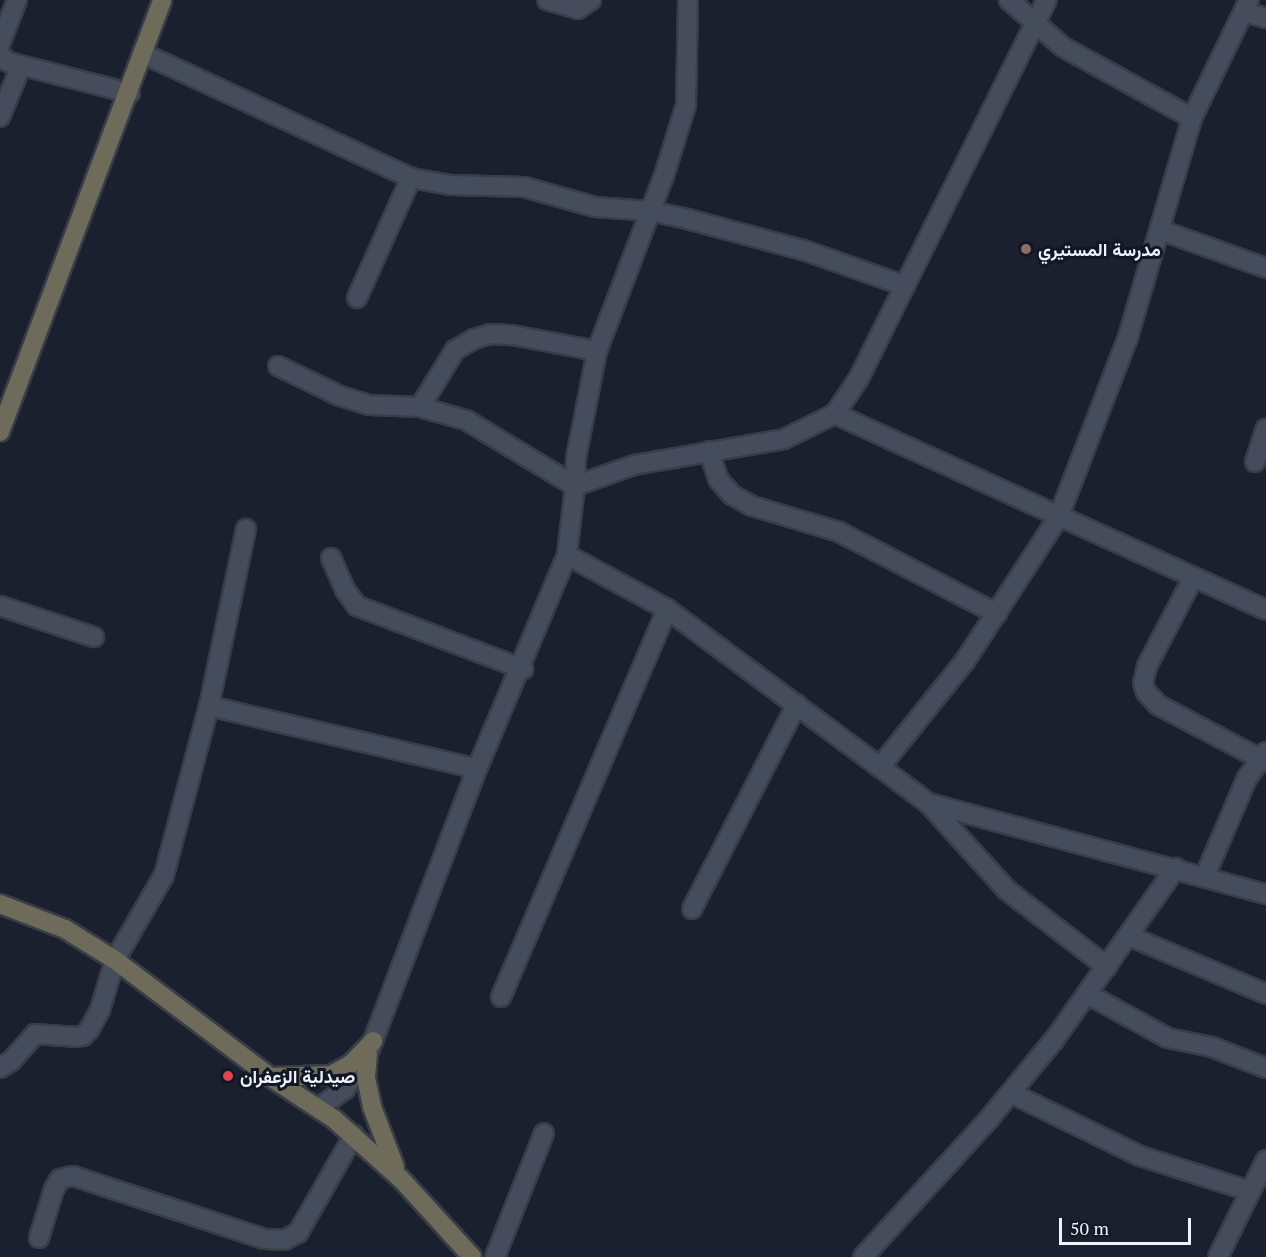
<!DOCTYPE html>
<html>
<head>
<meta charset="utf-8">
<style>
	body { margin:0 }
	#map { position:relative; width:1266px; height:1257px; overflow:hidden; background:#1a202d; font-family:"PT Serif",Vazirmatn,serif }
	div>[style] { position:absolute }
	.roads { filter:drop-shadow(2px 0 #383d48) drop-shadow(-2px 0 #383d48) drop-shadow(0 2px #383d48) drop-shadow(0 -2px #383d48) }
	.street>* { height:18px; margin:-9px; padding:0 9px; transform-origin:9px; border-radius:9px; background:#454c5b }
	.secondary>* { height:18px; margin:-9px; padding:0 9px; transform-origin:9px; border-radius:9px; background:#6f6b5b }
	.dots>* { width:16px; height:16px; translate:-50% -50%; box-sizing:border-box; border:3px solid #111724; border-radius:50% }
	span { translate:-50% -50%; white-space:nowrap; text-align:center; line-height:1.15; -webkit-text-stroke:6px #111724; paint-order:stroke }
	.poi-label { font-size:18px; color:#edf2fb; font-weight:700 }
	.left { translate:0 -50%; text-align:left }
	.scale { position:absolute; left:1059px; top:1218px; width:132px; height:27px; box-sizing:border-box; border:3px solid #edf2fb; border-top:0; padding-left:8px; font-size:18px; line-height:21px; white-space:nowrap; color:#edf2fb; -webkit-text-stroke:4px #111724; paint-order:stroke }
</style>
</head>
<body>
<div id="map">
	<div class="roads">
		<div class="street">
			<i style="left:547px;top:0;width:32px;rotate:16deg"></i>
			<i style="left:578px;top:9px;width:16px;rotate:-35deg"></i>
			<i style="left:1244px;top:12px;width:23px;rotate:15deg"></i>
			<i style="left:0;top:44px;width:47px;rotate:-68.9deg"></i>
			<i style="left:142px;top:53px;width:297px;rotate:24.9deg"></i>
			<i style="left:411px;top:178px;width:41px;rotate:9.9deg"></i>
			<i style="left:451px;top:185px;width:73px;rotate:1.6deg"></i>
			<i style="left:524px;top:187px;width:74px;rotate:15.7deg"></i>
			<i style="left:595px;top:207px;width:55px;rotate:4.2deg"></i>
			<i style="left:650px;top:211px;width:38px;rotate:12deg"></i>
			<i style="left:687px;top:219px;width:120px;rotate:15deg"></i>
			<i style="left:803px;top:250px;width:108px;rotate:19.4deg"></i>
			<i style="left:0;top:54px;width:11px;rotate:45deg"></i>
			<i style="left:8px;top:62px;width:126px;rotate:14.3deg"></i>
			<i style="left:0;top:117px;width:55px;rotate:-67.6deg"></i>
			<i style="left:1192px;top:118px;width:131px;rotate:-64.2deg"></i>
			<i style="left:1160px;top:230px;width:113px;rotate:19.7deg"></i>
			<i style="left:357px;top:298px;width:132px;rotate:-65.8deg"></i>
			<i style="left:278px;top:366px;width:69px;rotate:25.8deg"></i>
			<i style="left:340px;top:396px;width:31px;rotate:17deg"></i>
			<i style="left:370px;top:405px;width:50px;rotate:2.3deg"></i>
			<i style="left:420px;top:407px;width:48px;rotate:15.8deg"></i>
			<i style="left:466px;top:420px;width:127px;rotate:31.2deg"></i>
			<i style="left:420px;top:407px;width:67px;rotate:-58.4deg"></i>
			<i style="left:455px;top:350px;width:22px;rotate:-30deg"></i>
			<i style="left:474px;top:339px;width:17px;rotate:-17deg"></i>
			<i style="left:490px;top:334px;width:22px;rotate:3deg"></i>
			<i style="left:512px;top:335px;width:86px;rotate:10.7deg"></i>
			<i style="left:835px;top:414px;width:246px;rotate:24.5deg"></i>
			<i style="left:1059px;top:516px;width:192px;rotate:-68.9deg"></i>
			<i style="left:1128px;top:337px;width:228px;rotate:-73.7deg"></i>
			<i style="left:1192px;top:118px;width:147px;rotate:-151.2deg"></i>
			<i style="left:1063px;top:47px;width:72px;rotate:-139deg"></i>
			<i style="left:709px;top:451px;width:29px;rotate:72deg"></i>
			<i style="left:718px;top:479px;width:21px;rotate:49deg"></i>
			<i style="left:732px;top:495px;width:23px;rotate:29deg"></i>
			<i style="left:752px;top:506px;width:91px;rotate:16.6deg"></i>
			<i style="left:839px;top:532px;width:178px;rotate:27.4deg"></i>
			<i style="left:1255px;top:462px;width:35px;rotate:-72deg"></i>
			<i style="left:575px;top:486px;width:28px;rotate:-88deg"></i>
			<i style="left:576px;top:458px;width:109px;rotate:-78.9deg"></i>
			<i style="left:597px;top:351px;width:187px;rotate:-69.1deg"></i>
			<i style="left:664px;top:176px;width:74px;rotate:-72.8deg"></i>
			<i style="left:686px;top:105px;width:105px;rotate:-88.9deg"></i>
			<i style="left:567px;top:555px;width:114px;rotate:28.4deg"></i>
			<i style="left:667px;top:609px;width:265px;rotate:36.6deg"></i>
			<i style="left:880px;top:767px;width:136px;rotate:-51.3deg"></i>
			<i style="left:965px;top:661px;width:173px;rotate:-57deg"></i>
			<i style="left:1059px;top:516px;width:227px;rotate:24.4deg"></i>
			<i style="left:331px;top:558px;width:36px;rotate:66deg"></i>
			<i style="left:346px;top:591px;width:19px;rotate:54deg"></i>
			<i style="left:357px;top:606px;width:178px;rotate:20.8deg"></i>
			<i style="left:1193px;top:578px;width:99px;rotate:117.6deg"></i>
			<i style="left:1147px;top:666px;width:17px;rotate:103deg"></i>
			<i style="left:1143px;top:683px;width:9px;rotate:72deg"></i>
			<i style="left:1146px;top:692px;width:18px;rotate:47deg"></i>
			<i style="left:1158px;top:705px;width:122px;rotate:27.8deg"></i>
			<i style="left:0;top:606px;width:99px;rotate:18.3deg"></i>
			<i style="left:209px;top:706px;width:275px;rotate:13.2deg"></i>
			<i style="left:880px;top:767px;width:60px;rotate:36.9deg"></i>
			<i style="left:928px;top:803px;width:350px;rotate:15.1deg"></i>
			<i style="left:928px;top:803px;width:118px;rotate:47.8deg"></i>
			<i style="left:1007px;top:890px;width:126px;rotate:37.6deg"></i>
			<i style="left:1205px;top:876px;width:107px;rotate:-66.8deg"></i>
			<i style="left:1247px;top:778px;width:32px;rotate:-54deg"></i>
			<i style="left:692px;top:909px;width:230px;rotate:-62.9deg"></i>
			<i style="left:1129px;top:936px;width:149px;rotate:22.9deg"></i>
			<i style="left:1089px;top:995px;width:90px;rotate:28.6deg"></i>
			<i style="left:1168px;top:1038px;width:45px;rotate:11.6deg"></i>
			<i style="left:1212px;top:1047px;width:58px;rotate:21.3deg"></i>
			<i style="left:501px;top:997px;width:422px;rotate:-66.8deg"></i>
			<i style="left:0;top:1068px;width:13px;rotate:-32deg"></i>
			<i style="left:11px;top:1061px;width:36px;rotate:-48deg"></i>
			<i style="left:35px;top:1034px;width:39px;rotate:4deg"></i>
			<i style="left:74px;top:1037px;width:9px;rotate:-6deg"></i>
			<i style="left:83px;top:1036px;width:8px;rotate:-45deg"></i>
			<i style="left:89px;top:1030px;width:23px;rotate:-61deg"></i>
			<i style="left:100px;top:1010px;width:52px;rotate:-73.3deg"></i>
			<i style="left:115px;top:960px;width:98px;rotate:-60deg"></i>
			<i style="left:164px;top:875px;width:175px;rotate:-75.1deg"></i>
			<i style="left:209px;top:706px;width:181px;rotate:-78.2deg"></i>
			<i style="left:1011px;top:1093px;width:144px;rotate:26deg"></i>
			<i style="left:1140px;top:1156px;width:115px;rotate:17.7deg"></i>
			<i style="left:318px;top:1108px;width:33px;rotate:-35deg"></i>
			<i style="left:345px;top:1089px;width:42px;rotate:-56.7deg"></i>
			<i style="left:368px;top:1054px;width:305px;rotate:-69.1deg"></i>
			<i style="left:477px;top:769px;width:232px;rotate:-67.2deg"></i>
			<i style="left:567px;top:555px;width:69px;rotate:-83.4deg"></i>
			<i style="left:575px;top:486px;width:63px;rotate:-19.6deg"></i>
			<i style="left:634px;top:465px;width:152px;rotate:-9.8deg"></i>
			<i style="left:784px;top:439px;width:57px;rotate:-26.1deg"></i>
			<i style="left:835px;top:414px;width:43px;rotate:-56.3deg"></i>
			<i style="left:859px;top:378px;width:422px;rotate:-63.6deg"></i>
			<i style="left:39px;top:1238px;width:51px;rotate:-73deg"></i>
			<i style="left:54px;top:1189px;width:12px;rotate:-59deg"></i>
			<i style="left:60px;top:1179px;width:13px;rotate:-13deg"></i>
			<i style="left:73px;top:1176px;width:202px;rotate:18.2deg"></i>
			<i style="left:265px;top:1239px;width:19px;rotate:3deg"></i>
			<i style="left:284px;top:1240px;width:16px;rotate:-27deg"></i>
			<i style="left:298px;top:1233px;width:113px;rotate:-60.3deg"></i>
			<i style="left:495px;top:1257px;width:133px;rotate:-68.4deg"></i>
			<i style="left:863px;top:1257px;width:187px;rotate:-47.6deg"></i>
			<i style="left:989px;top:1119px;width:102px;rotate:-50.6deg"></i>
			<i style="left:1054px;top:1040px;width:211px;rotate:-54.7deg"></i>
			<i style="left:1218px;top:1257px;width:108px;rotate:-63.7deg"></i>
		</div>
		<div class="secondary">
			<i style="left:0;top:432px;width:461px;rotate:-69.4deg"></i>
			<i style="left:0;top:904px;width:70px;rotate:21deg"></i>
			<i style="left:65px;top:929px;width:59px;rotate:31.8deg"></i>
			<i style="left:115px;top:960px;width:194px;rotate:37deg"></i>
			<i style="left:270px;top:1077px;width:77px;rotate:33.3deg"></i>
			<i style="left:334px;top:1119px;width:91px;rotate:41.9deg"></i>
			<i style="left:402px;top:1180px;width:104px;rotate:47.7deg"></i>
			<i style="left:368px;top:1054px;width:24px;rotate:95deg"></i>
			<i style="left:366px;top:1078px;width:30px;rotate:78deg"></i>
			<i style="left:372px;top:1107px;width:64px;rotate:69deg"></i>
			<i style="left:271px;top:1077px;width:60px;rotate:-1.9deg"></i>
			<i style="left:331px;top:1075px;width:23px;rotate:-29deg"></i>
			<i style="left:351px;top:1064px;width:32px;rotate:-46deg"></i>
		</div>
	</div>
	<div class="dots">
		<i style="left:1026px;top:249px;background:#8d6e63"></i>
		<i style="left:228px;top:1076px;background:#e0444e"></i>
	</div>
	<div class="poi-label">
		<span class="left" style="left:1038px;top:249px">مدرسة المستيري</span>
		<span class="left" style="left:240px;top:1076px">صيدلية الزعفران</span>
	</div>
	<div class="scale">50 m</div>
</div>
</body>
</html>
